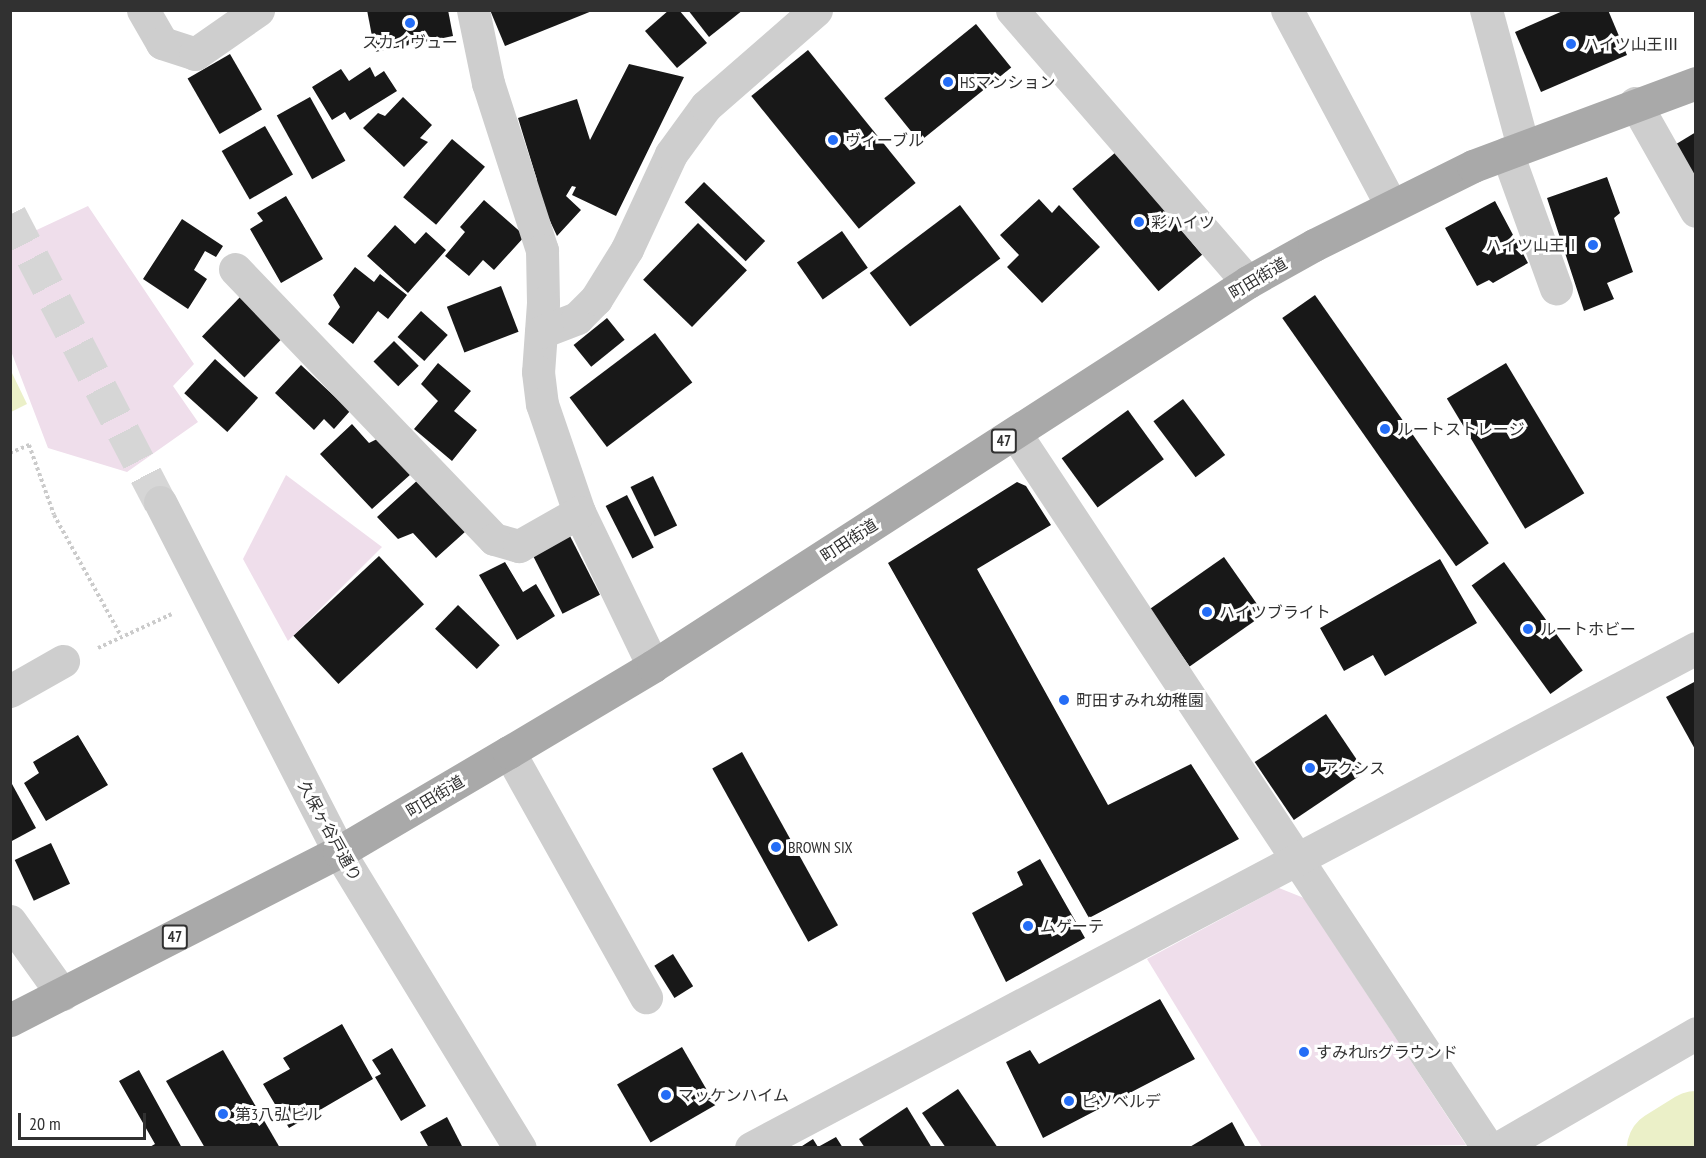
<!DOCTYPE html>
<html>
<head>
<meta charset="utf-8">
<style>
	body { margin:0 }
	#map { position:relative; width:1706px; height:1158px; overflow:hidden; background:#fff; font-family:"PT Sans Narrow","Noto Sans JP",sans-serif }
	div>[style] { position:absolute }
	.green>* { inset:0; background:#efdeeb }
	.water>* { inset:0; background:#ebf0c8 }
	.river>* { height:76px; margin:-38px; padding:0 38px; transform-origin:38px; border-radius:38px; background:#ebf0c8 }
	.building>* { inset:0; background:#181818; transform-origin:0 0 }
	.minor-tunnel>* { height:33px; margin-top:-16.5px; transform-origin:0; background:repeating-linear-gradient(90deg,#d6d6d6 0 33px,transparent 0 49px) }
	.path>* { height:4px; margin-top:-2px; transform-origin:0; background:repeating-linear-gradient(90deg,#cbcbcb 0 3px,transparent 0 6px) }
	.minor>* { height:33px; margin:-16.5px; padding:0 16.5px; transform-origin:16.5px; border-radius:16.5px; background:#cecece }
	.major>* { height:33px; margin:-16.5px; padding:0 16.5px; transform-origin:16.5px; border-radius:16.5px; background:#a9a9a9 }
	.dots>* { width:16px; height:16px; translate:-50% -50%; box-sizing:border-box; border:3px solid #fff; border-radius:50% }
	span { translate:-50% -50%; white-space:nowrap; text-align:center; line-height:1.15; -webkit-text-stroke:6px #fff; paint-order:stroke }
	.shield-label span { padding:2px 4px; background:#fff; border:2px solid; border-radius:4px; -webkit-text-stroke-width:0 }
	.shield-label { font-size:15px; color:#313131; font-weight:700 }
	.poi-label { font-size:16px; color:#313131 }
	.left { translate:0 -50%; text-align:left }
	.right { translate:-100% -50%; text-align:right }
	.street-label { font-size:16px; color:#313131 }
	.frame { position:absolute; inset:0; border:12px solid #313131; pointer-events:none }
	.scale { position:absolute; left:18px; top:1113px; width:128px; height:27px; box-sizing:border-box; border:3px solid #313131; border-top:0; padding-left:8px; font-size:18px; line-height:21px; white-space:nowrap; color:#313131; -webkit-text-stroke:4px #fff; paint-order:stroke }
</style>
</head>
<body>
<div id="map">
	<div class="green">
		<i style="clip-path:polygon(88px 206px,194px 364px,173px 386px,198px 422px,127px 472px,48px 448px,11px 351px,11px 242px)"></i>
		<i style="clip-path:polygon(286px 475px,382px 547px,288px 641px,243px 559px)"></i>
		<i style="clip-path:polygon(1279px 888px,1304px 898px,1466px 1145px,1262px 1147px,1147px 959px)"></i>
	</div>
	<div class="water">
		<i style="clip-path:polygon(11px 371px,27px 404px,11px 412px,10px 412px)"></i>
	</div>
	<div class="river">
		<i style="left:1665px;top:1148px;width:36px;rotate:-32deg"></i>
	</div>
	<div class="building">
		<i style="clip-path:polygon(367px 10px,448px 10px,453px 36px,375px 52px)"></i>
		<i style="clip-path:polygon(490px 10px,592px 10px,592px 11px,505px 46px)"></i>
		<i style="clip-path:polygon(669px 10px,679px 10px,707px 43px,677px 68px,645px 31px)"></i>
		<i style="clip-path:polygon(688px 10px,743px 10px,709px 37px)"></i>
		<i style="clip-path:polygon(1565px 10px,1608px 10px,1627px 55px,1541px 92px,1515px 32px)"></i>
		<i style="left:976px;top:24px;width:56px;height:118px;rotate:51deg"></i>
		<i style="left:808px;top:50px;width:171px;height:73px;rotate:51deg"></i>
		<i style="left:230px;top:54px;width:64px;height:49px;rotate:60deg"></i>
		<i style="clip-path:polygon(629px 64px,684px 77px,616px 216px,572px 195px,576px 187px,572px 186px,566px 196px,581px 210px,557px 236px,535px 189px,537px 180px,518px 118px,577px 99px,590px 140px)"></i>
		<i style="clip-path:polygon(370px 67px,375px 77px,384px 71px,397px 91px,350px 120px,345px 112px,332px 120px,312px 87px,341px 69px,349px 81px)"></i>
		<i style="left:310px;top:97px;width:73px;height:38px;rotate:61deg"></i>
		<i style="clip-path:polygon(403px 97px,432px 125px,420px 138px,428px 142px,404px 167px,363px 128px,378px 113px,385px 116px)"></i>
		<i style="left:265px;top:126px;width:56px;height:50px;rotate:60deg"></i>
		<i style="clip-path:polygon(1696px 132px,1696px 183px,1673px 146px)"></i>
		<i style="left:452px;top:139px;width:43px;height:76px;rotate:40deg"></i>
		<i style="left:1116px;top:152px;width:134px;height:57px;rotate:50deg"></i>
		<i style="clip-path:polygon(1607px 177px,1620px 213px,1614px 218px,1633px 272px,1607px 283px,1614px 299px,1584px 311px,1547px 198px)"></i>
		<i style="left:704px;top:182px;width:85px;height:28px;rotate:44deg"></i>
		<i style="clip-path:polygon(286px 196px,323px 259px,281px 283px,250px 229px,263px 221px,257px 213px)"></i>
		<i style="clip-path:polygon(1039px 199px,1052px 213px,1059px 205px,1100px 247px,1042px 303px,1007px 267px,1019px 255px,1000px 235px)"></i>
		<i style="clip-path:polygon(484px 200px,525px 236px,494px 270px,483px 260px,469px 276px,445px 256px,465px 232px,460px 227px)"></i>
		<i style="clip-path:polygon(1495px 201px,1528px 263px,1493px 283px,1489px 280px,1477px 286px,1445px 228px)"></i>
		<i style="left:960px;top:205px;width:67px;height:113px;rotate:53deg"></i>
		<i style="clip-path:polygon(182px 219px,223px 246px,216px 257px,205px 251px,194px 270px,207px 279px,188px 309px,143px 279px)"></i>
		<i style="left:698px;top:223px;width:68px;height:79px;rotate:44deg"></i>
		<i style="clip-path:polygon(395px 225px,415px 244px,426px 232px,446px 250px,408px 293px,367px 256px)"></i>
		<i style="left:842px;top:231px;width:45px;height:55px;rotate:55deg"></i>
		<i style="clip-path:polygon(355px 267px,374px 282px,380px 274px,407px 295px,388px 319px,378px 311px,353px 344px,328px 324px,340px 307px,333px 295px)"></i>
		<i style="left:501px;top:286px;width:49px;height:58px;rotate:69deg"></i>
		<i style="left:243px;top:294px;width:59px;height:59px;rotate:44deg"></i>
		<i style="left:1315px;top:295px;width:303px;height:40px;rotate:55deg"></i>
		<i style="left:421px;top:311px;width:36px;height:35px;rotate:42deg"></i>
		<i style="left:607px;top:318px;width:28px;height:43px;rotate:51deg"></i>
		<i style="left:655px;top:333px;width:62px;height:107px;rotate:53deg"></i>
		<i style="left:394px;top:341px;width:35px;height:29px;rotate:45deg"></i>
		<i style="left:215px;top:359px;width:58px;height:46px;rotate:42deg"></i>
		<i style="clip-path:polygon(438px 363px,471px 391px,454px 411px,477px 430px,452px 461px,414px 429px,438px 401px,421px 384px)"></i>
		<i style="left:1506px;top:363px;width:152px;height:69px;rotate:59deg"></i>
		<i style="clip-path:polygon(301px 365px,350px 411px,334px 429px,324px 419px,314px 430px,275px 393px)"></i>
		<i style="left:1183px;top:399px;width:70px;height:37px;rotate:53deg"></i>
		<i style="left:1128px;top:410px;width:61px;height:82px;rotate:54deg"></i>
		<i style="clip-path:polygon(352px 424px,369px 443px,377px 439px,411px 474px,372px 509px,320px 454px)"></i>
		<i style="left:653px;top:476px;width:55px;height:25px;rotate:64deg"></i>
		<i style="clip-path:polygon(420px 478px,466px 531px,436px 558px,413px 533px,398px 539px,377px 517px)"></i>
		<i style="clip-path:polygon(1017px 482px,1026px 486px,1051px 525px,977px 569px,1108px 805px,1191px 764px,1239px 839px,1089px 918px,888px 563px)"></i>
		<i style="left:627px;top:495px;width:59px;height:24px;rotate:63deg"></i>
		<i style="left:570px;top:536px;width:66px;height:42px;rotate:63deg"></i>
		<i style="left:379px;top:556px;width:66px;height:117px;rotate:47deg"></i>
		<i style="left:1224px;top:557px;width:70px;height:91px;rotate:55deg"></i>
		<i style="clip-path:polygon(1440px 559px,1477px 623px,1385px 676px,1373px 655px,1344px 671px,1320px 628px)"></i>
		<i style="clip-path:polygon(505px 562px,523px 592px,536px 584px,555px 616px,517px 640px,479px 575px)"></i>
		<i style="left:1504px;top:562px;width:134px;height:40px;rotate:54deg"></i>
		<i style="left:458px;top:605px;width:58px;height:33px;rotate:44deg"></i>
		<i style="clip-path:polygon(1696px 681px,1696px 751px,1666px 697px)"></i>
		<i style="left:1326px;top:714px;width:70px;height:86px;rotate:56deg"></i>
		<i style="clip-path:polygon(78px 735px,108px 785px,46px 821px,24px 783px,39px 773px,33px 762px)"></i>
		<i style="left:742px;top:752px;width:198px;height:34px;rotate:61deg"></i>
		<i style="clip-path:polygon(12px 784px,36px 828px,10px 842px,10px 785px)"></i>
		<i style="left:51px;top:843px;width:45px;height:40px;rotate:65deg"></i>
		<i style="clip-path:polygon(1040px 859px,1085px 938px,1006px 982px,972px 913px,1023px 885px,1017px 872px)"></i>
		<i style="left:673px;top:954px;width:38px;height:22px;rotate:58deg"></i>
		<i style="clip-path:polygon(1160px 999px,1195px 1059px,1043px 1138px,1006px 1062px,1030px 1050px,1039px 1064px)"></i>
		<i style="clip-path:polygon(342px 1024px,373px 1079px,289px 1128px,263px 1084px,290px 1069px,283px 1058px)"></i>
		<i style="left:682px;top:1047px;width:67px;height:75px;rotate:60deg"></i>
		<i style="clip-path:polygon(392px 1048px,426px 1106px,401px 1121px,375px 1077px,381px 1074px,372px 1060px)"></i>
		<i style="clip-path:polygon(223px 1050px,280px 1148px,205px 1148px,166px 1081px)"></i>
		<i style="clip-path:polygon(139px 1070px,182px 1148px,148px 1148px,155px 1144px,119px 1081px)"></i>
		<i style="clip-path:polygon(958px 1089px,998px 1148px,946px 1148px,922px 1113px)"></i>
		<i style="clip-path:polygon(907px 1107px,932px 1148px,865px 1148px,859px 1139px)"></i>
		<i style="clip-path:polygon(447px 1117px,463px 1148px,429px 1148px,420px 1132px)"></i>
		<i style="clip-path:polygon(1232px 1122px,1246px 1148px,1188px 1148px)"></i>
		<i style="clip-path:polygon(836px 1137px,843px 1148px,799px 1148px,813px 1139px,818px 1147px)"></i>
	</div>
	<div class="minor-tunnel">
		<i style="left:10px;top:214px;width:325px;rotate:62.5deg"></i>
	</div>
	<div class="path">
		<i style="left:10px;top:453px;width:21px;rotate:-23deg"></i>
		<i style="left:29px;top:445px;width:74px;rotate:70.3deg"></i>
		<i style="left:54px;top:515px;width:138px;rotate:61deg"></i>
		<i style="left:98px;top:648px;width:81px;rotate:-24.7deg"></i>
	</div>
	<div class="minor">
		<i style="left:143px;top:10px;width:38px;rotate:60deg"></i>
		<i style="left:162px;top:43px;width:35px;rotate:18deg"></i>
		<i style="left:195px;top:54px;width:77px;rotate:-34.9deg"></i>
		<i style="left:473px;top:10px;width:75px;rotate:78.4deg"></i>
		<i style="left:488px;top:83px;width:176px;rotate:72.1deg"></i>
		<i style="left:542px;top:250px;width:53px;rotate:88.9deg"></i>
		<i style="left:543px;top:303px;width:69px;rotate:94.1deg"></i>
		<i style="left:538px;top:372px;width:32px;rotate:83deg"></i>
		<i style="left:542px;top:404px;width:114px;rotate:71.1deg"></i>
		<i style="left:579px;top:512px;width:171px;rotate:64.3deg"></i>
		<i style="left:1012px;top:10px;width:360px;rotate:49.1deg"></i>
		<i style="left:1287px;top:10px;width:221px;rotate:61.9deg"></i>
		<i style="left:1486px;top:10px;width:141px;rotate:74.8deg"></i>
		<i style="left:1635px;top:103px;width:124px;rotate:60.5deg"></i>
		<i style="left:1507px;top:153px;width:144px;rotate:70.1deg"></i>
		<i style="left:235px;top:269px;width:374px;rotate:46.2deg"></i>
		<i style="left:494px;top:539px;width:26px;rotate:16deg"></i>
		<i style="left:519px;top:546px;width:69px;rotate:-29.5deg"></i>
		<i style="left:541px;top:332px;width:39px;rotate:-21deg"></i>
		<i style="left:577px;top:318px;width:27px;rotate:-45deg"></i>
		<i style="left:596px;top:299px;width:59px;rotate:-58.2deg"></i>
		<i style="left:627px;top:249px;width:105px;rotate:-65.1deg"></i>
		<i style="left:671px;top:154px;width:59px;rotate:-53.9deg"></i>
		<i style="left:706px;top:106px;width:146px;rotate:-41.1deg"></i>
		<i style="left:1015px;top:433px;width:857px;rotate:56.51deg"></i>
		<i style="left:160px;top:502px;width:393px;rotate:62.9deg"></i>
		<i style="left:339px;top:852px;width:347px;rotate:58.6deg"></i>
		<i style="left:10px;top:691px;width:61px;rotate:-29.5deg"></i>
		<i style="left:509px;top:752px;width:281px;rotate:60.8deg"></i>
		<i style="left:10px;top:921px;width:90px;rotate:54.5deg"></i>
		<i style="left:751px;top:1148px;width:1069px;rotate:-27.88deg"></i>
		<i style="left:1498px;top:1148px;width:229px;rotate:-30.1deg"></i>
	</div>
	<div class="major">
		<i style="left:10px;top:1020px;width:369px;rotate:-27.1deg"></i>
		<i style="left:339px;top:852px;width:197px;rotate:-30.5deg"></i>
		<i style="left:509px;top:752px;width:168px;rotate:-30.8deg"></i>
		<i style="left:653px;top:666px;width:708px;rotate:-32.84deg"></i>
		<i style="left:1248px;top:282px;width:76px;rotate:-29.3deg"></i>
		<i style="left:1314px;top:245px;width:178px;rotate:-26.4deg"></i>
		<i style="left:1473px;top:166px;width:238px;rotate:-20.4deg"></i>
	</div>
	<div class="dots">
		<i style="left:410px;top:23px;background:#246df6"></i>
		<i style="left:1571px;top:44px;background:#246df6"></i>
		<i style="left:948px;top:82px;background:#246df6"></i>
		<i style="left:833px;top:140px;background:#246df6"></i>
		<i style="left:1139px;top:222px;background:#246df6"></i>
		<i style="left:1593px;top:245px;background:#246df6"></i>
		<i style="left:1385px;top:429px;background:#246df6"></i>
		<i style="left:1207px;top:612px;background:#246df6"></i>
		<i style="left:1528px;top:629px;background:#246df6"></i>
		<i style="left:1064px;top:700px;background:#246df6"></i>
		<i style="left:1310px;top:768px;background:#246df6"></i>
		<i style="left:776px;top:847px;background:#246df6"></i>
		<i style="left:1028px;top:926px;background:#246df6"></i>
		<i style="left:1304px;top:1052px;background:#246df6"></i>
		<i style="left:666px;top:1095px;background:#246df6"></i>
		<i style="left:1069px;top:1101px;background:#246df6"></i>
		<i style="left:223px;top:1114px;background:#246df6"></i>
	</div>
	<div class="shield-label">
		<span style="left:1004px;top:441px">47</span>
		<span style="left:175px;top:937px">47</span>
	</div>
	<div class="poi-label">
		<span style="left:410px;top:42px">スカイヴュー</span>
		<span class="left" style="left:1583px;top:44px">ハイツ山王Ⅲ</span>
		<span class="left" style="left:960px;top:82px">HSマンション</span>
		<span class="left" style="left:845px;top:140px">ヴィーブル</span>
		<span class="left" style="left:1151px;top:222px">彩ハイツ</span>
		<span class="right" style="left:1581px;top:245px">ハイツ山王Ⅰ</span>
		<span class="left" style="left:1397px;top:429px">ルートストレージ</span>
		<span class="left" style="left:1219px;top:612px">ハイツブライト</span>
		<span class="left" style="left:1540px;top:629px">ルートホビー</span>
		<span class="left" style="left:1076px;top:700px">町田すみれ幼稚園</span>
		<span class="left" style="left:1322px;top:768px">アクシス</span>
		<span class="left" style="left:788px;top:847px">BROWN SIX</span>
		<span class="left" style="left:1040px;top:926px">ムゲーテ</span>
		<span class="left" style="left:1316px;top:1052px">すみれJrsグラウンド</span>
		<span class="left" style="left:678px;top:1095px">マッケンハイム</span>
		<span class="left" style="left:1081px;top:1101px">ピソベルデ</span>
		<span class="left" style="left:235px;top:1114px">第3八弘ビル</span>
	</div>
	<div class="street-label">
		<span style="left:1258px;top:278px;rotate:-31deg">町田街道</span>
		<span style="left:849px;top:540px;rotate:-33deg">町田街道</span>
		<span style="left:435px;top:796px;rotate:-31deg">町田街道</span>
		<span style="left:330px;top:831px;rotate:61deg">久保ヶ谷戸通り</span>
	</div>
	<div class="frame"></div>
	<div class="scale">20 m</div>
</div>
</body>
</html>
